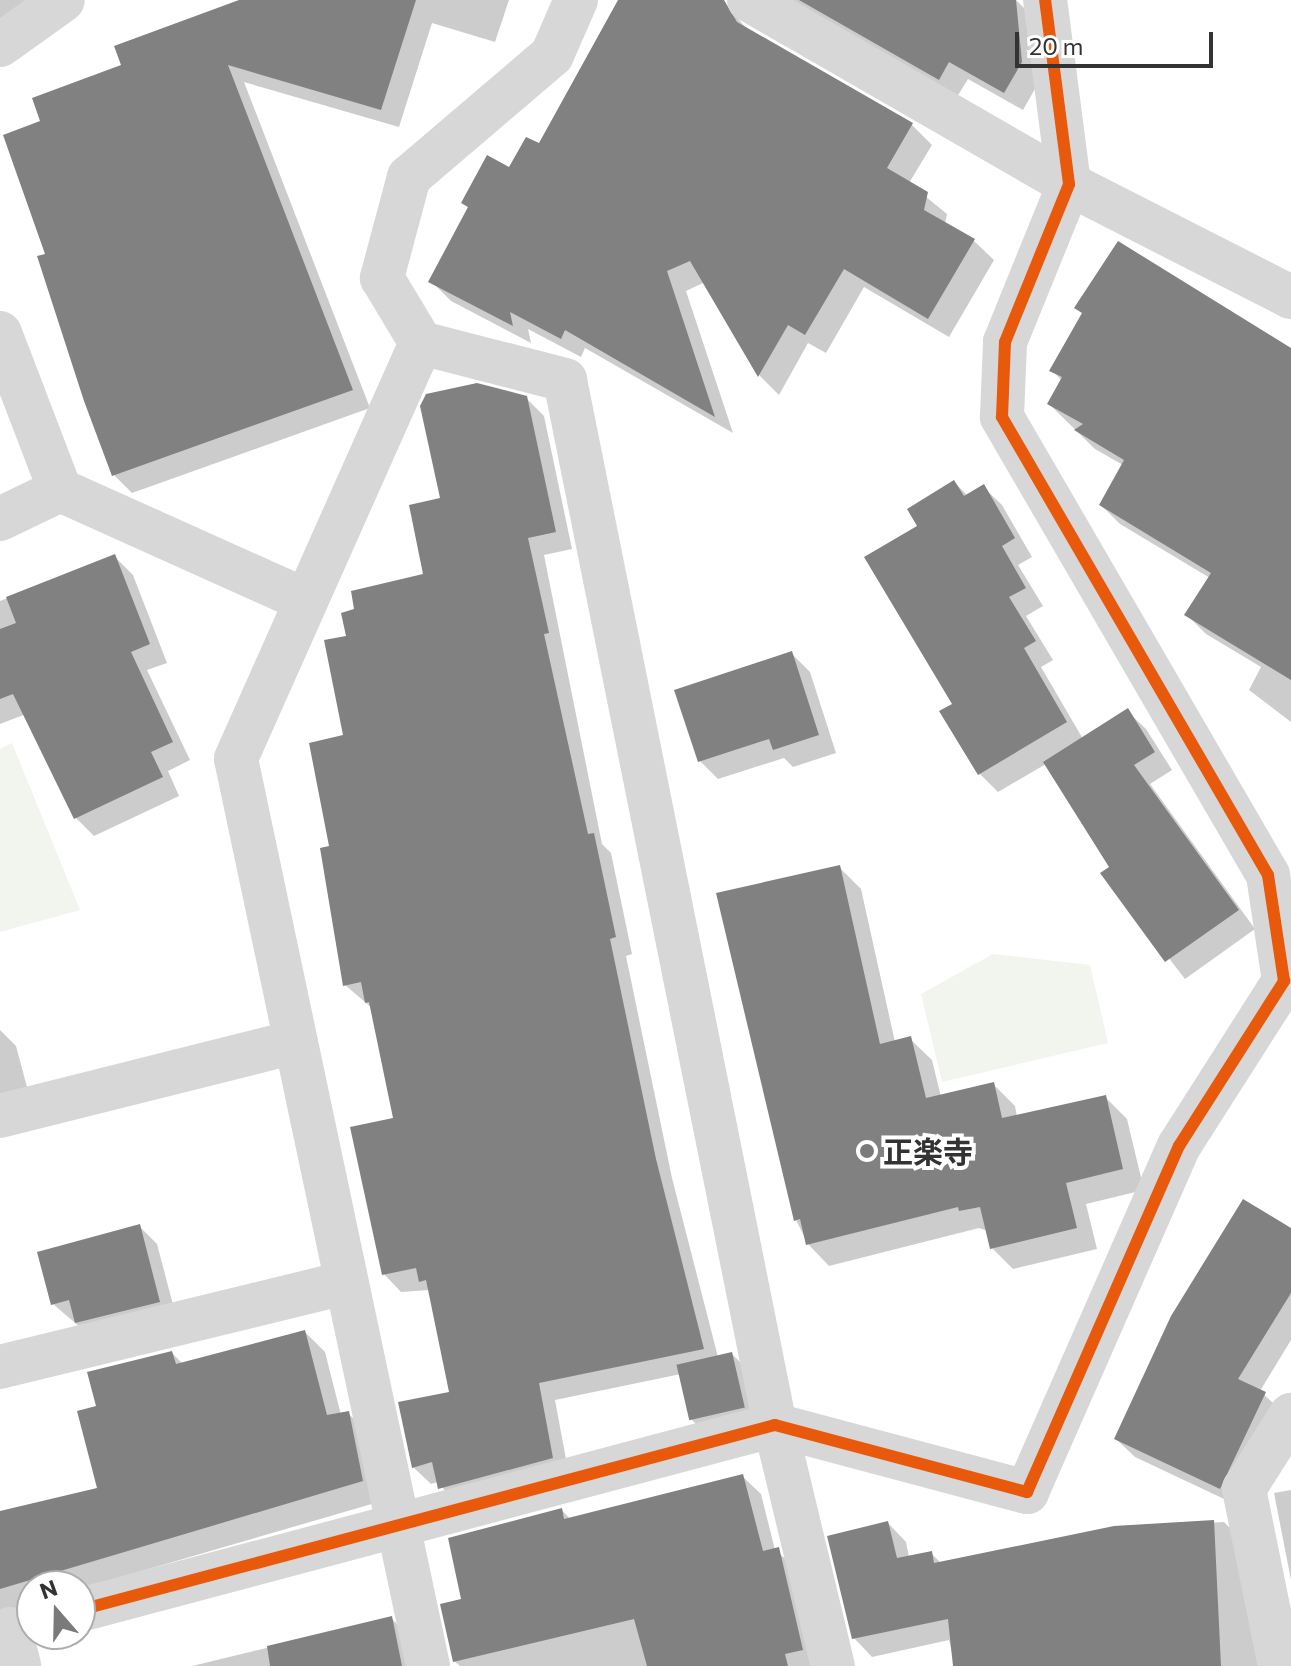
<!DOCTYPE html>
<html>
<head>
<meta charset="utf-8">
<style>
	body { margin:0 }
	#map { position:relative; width:1291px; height:1666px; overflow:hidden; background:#fff; font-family:Commissioner,"Noto Sans JP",sans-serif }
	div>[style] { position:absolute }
	.green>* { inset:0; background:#f1f5ed }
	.shadow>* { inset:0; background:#0003 }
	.building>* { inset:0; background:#818181; transform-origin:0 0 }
	.minor>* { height:44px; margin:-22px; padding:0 22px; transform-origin:22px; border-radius:22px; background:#d7d7d7 }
	.cycleway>* { height:12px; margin:-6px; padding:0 6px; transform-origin:6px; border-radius:6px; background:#e8590c }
	.dots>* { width:22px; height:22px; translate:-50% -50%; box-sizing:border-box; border:4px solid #fff; border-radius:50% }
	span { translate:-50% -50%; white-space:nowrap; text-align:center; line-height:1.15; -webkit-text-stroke:8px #fff; paint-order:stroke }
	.poi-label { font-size:30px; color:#333; font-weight:700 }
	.left { translate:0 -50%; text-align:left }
	.north { position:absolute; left:16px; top:1570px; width:80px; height:80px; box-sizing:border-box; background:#fff; border:2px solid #adadad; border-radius:50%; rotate:340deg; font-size:22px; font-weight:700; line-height:32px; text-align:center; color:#333 }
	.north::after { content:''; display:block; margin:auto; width:28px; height:36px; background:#7a7a7a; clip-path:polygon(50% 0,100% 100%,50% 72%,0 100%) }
	.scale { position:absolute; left:1015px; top:32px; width:198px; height:36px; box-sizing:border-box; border:4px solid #333; border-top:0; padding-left:10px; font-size:24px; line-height:28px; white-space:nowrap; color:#333; -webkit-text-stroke:6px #fff; paint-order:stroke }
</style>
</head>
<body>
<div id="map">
	<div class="green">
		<i style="clip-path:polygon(12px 743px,80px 910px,0 932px,0 749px)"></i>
		<i style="clip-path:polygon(993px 954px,1090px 965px,1108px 1043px,942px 1082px,921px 994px)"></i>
	</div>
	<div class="shadow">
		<i style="clip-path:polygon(0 0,66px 0,0 23px)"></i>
		<i style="clip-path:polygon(245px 0,509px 0,495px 42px,432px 23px,399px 127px,244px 82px,370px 408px,132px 493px,114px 475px,47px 255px,43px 122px,123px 66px)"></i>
		<i style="clip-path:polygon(619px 0,721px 0,749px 31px,912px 125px,932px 145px,909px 183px,947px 214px,945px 224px,974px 241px,994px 260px,949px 337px,864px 287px,826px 353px,808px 343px,779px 395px,760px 376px,705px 282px,686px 291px,733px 433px,585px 348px,581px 357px,528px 329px,531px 343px,451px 301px,431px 281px,469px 208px,464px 203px,540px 146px)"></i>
		<i style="clip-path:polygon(783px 0,1016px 0,1033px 17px,1040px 80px,1023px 110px,968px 79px,957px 97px)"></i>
		<i style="clip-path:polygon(1291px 350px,1291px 722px,1249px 690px,1261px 667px,1206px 634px,1187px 615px,1210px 578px,1120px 524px,1101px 505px,1123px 465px,1095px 449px,1049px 404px,1062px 381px,1052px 370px)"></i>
		<i style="clip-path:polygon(526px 398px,544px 416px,572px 549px,544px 555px,602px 844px,611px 853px,632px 954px,626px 956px,672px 1178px,718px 1357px,732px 1354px,741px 1363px,753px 1415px,701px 1429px,692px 1420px,681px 1374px,555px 1400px,569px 1475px,457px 1505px,438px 1482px,431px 1484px,413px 1467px,451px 1394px,430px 1290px,401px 1292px,384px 1274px,396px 1120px,372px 1008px,345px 985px,331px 848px,346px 737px,348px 637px,425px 576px,442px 500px)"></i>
		<i style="clip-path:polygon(954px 482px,968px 496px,983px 487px,1002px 505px,1032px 557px,1018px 565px,1043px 606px,1026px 616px,1053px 660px,1041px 667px,1083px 739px,1127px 711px,1146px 729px,1172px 770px,1150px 784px,1255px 929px,1185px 979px,1103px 873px,1112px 867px,1046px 764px,998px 792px,980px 774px,942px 712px,955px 704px,920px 527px)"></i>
		<i style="clip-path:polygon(115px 557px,133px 575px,167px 663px,147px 670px,190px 760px,168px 771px,179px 796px,94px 836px,76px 818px,26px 714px,0 724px,0 601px)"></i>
		<i style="clip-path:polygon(791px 653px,810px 672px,836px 753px,793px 767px,784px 758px,718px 779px,700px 761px)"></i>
		<i style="clip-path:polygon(839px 867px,861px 889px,895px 1042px,910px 1039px,932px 1060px,941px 1097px,993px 1084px,1015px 1106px,1017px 1117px,1105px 1097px,1127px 1119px,1144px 1190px,1086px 1204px,1097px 1249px,1013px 1269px,992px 1248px,988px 1231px,979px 1228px,829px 1266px,808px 1244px,796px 1220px)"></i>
		<i style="clip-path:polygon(0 1030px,16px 1046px,31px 1102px,0 1111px)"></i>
		<i style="clip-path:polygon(139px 1226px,157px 1244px,177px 1320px,95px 1340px,53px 1304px)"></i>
		<i style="clip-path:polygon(1291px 1230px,1291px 1340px,1260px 1391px,1283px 1412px,1239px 1506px,1135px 1457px,1116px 1439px)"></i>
		<i style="clip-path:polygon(305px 1332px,325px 1352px,341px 1415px,348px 1413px,368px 1434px,382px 1501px,80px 1589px,32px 1586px,32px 1603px,0 1613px,0 1513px,99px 1489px,98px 1408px,172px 1353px,183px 1364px)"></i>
		<i style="clip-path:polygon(742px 1476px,761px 1494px,775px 1550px,796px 1568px,820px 1666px,460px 1666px,454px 1661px,463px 1600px,562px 1510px,571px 1520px)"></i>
		<i style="clip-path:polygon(1291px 1490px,1291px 1580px,1274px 1493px)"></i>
		<i style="clip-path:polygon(1224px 1522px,1242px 1540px,1268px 1666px,955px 1666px,949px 1640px,872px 1657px,854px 1638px,888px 1523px,906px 1542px,909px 1557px,931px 1553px,942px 1564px,1115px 1528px)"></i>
		<i style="clip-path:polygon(391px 1618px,411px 1638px,417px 1666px,192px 1666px)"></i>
	</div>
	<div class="building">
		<i style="clip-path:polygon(239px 0,416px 0,381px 110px,228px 65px,353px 390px,112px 476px,84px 401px,37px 256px,45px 254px,3px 135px,40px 121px,32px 98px,121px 65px,114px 46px)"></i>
		<i style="clip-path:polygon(618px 0,724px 0,737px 22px,913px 123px,887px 168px,928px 192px,924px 210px,975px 239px,928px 319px,844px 269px,805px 335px,788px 325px,758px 377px,690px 261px,667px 271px,715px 417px,565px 330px,561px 339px,510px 312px,513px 326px,428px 282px,468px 207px,461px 203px,487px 155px,509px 167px,526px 137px,539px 143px)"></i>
		<i style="clip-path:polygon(799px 0,1016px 0,1022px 62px,1004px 93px,949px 62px,939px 80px)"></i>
		<i style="clip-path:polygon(1118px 241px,1291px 348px,1291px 680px,1184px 615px,1211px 573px,1099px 505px,1124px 460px,1074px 430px,1083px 424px,1047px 404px,1062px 377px,1049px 371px,1082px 313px,1074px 308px)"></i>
		<i style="clip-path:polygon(477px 383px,527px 396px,556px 532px,528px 538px,549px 633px,544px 634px,588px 834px,594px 833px,616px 937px,610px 939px,656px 1159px,704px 1349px,539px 1383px,553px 1458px,438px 1489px,432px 1462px,412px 1468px,398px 1402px,449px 1392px,426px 1280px,419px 1282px,416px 1268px,382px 1275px,350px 1127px,393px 1118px,369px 1002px,365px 1003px,361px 982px,343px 986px,320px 848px,329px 846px,309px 743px,343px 735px,324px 640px,346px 636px,341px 613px,354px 609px,351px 591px,423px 574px,409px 505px,440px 498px,420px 406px,426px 394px)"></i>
		<i style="clip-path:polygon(954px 480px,964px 496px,984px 484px,1015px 538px,1002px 546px,1026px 588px,1009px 597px,1036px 641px,1024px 648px,1067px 722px,978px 775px,939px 711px,952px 704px,864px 557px,917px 526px,907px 509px)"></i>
		<i style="clip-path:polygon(115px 554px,150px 644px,131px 652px,173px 742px,151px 752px,163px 777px,74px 819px,13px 694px,0 699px,0 629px,16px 623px,6px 597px)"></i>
		<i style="clip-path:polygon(792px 651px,819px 735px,773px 750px,769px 739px,698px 762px,674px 690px)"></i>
		<i style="clip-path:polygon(1128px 708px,1155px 752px,1134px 765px,1239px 910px,1165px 962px,1100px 873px,1109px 867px,1043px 762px)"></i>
		<i style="clip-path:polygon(840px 865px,880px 1044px,911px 1036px,926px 1098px,994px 1082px,1002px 1118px,1106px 1095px,1123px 1169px,1066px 1183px,1077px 1228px,990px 1249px,980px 1207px,959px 1211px,958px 1207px,806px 1245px,800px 1219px,794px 1221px,716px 893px)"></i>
		<i style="clip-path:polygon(1243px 1199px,1291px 1228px,1291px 1293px,1238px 1379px,1266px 1392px,1220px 1489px,1114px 1439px,1171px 1316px)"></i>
		<i style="clip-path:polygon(140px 1224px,160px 1302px,75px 1323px,69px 1300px,51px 1305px,37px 1252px)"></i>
		<i style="clip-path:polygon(305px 1330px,327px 1415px,349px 1411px,363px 1481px,0 1589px,0 1511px,97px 1488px,77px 1411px,96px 1406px,87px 1372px,172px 1351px,176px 1364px)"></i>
		<i style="left:732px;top:1352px;width:57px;height:57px;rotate:77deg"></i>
		<i style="clip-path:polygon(743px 1474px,763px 1551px,779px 1547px,803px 1650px,785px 1654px,788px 1666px,647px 1666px,634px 1619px,453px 1662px,440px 1604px,461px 1599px,448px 1538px,562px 1508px,564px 1519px)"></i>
		<i style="clip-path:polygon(1214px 1520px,1221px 1666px,953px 1666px,948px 1619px,852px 1639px,827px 1536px,888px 1521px,897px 1558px,932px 1551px,934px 1563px,1114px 1526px)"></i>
		<i style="clip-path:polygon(392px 1616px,402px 1666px,270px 1666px,267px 1646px)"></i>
	</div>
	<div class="minor">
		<i style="left:576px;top:0;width:60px;rotate:113.6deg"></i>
		<i style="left:552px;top:55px;width:188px;rotate:139.5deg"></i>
		<i style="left:409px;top:177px;width:105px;rotate:105deg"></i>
		<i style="left:382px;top:278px;width:76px;rotate:59deg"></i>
		<i style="left:421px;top:343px;width:149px;rotate:14.4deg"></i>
		<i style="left:565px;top:380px;width:1066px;rotate:78.64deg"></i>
		<i style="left:775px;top:1425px;width:248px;rotate:76.5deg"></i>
		<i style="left:749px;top:0;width:369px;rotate:29.9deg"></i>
		<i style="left:1069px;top:184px;width:249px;rotate:27deg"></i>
		<i style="left:0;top:45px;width:77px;rotate:-35.5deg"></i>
		<i style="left:0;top:333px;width:168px;rotate:69.1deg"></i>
		<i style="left:60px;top:490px;width:266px;rotate:24.2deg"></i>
		<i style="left:421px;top:343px;width:455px;rotate:114deg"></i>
		<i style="left:236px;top:759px;width:927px;rotate:78.05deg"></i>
		<i style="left:0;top:519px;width:67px;rotate:-25.8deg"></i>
		<i style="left:0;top:1116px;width:303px;rotate:-14.1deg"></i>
		<i style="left:0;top:1367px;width:354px;rotate:-13.7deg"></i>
		<i style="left:80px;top:1610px;width:719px;rotate:-14.91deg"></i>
		<i style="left:775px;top:1425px;width:261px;rotate:14.9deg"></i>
		<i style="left:1027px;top:1492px;width:378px;rotate:-66.3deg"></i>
		<i style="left:1179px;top:1146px;width:196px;rotate:-57.5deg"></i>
		<i style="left:1284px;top:981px;width:107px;rotate:-98.6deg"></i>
		<i style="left:1268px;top:875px;width:530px;rotate:-120.15deg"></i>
		<i style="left:1002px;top:417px;width:75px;rotate:-87.7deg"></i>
		<i style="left:1005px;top:342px;width:170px;rotate:-67.9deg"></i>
		<i style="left:1069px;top:184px;width:186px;rotate:-97.4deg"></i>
		<i style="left:10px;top:1629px;width:38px;rotate:76deg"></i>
		<i style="left:1280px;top:1666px;width:181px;rotate:-101.5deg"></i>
		<i style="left:1244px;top:1489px;width:88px;rotate:-57.6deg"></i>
	</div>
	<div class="cycleway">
		<i style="left:80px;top:1610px;width:719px;rotate:-14.91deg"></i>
		<i style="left:775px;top:1425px;width:261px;rotate:14.9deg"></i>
		<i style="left:1027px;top:1492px;width:378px;rotate:-66.3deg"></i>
		<i style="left:1179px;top:1146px;width:196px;rotate:-57.5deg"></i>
		<i style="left:1284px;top:981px;width:107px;rotate:-98.6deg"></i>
		<i style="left:1268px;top:875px;width:530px;rotate:-120.15deg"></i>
		<i style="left:1002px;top:417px;width:75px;rotate:-87.7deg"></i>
		<i style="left:1005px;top:342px;width:170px;rotate:-67.9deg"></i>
		<i style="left:1069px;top:184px;width:186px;rotate:-97.4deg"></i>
	</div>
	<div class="dots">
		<i style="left:867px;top:1151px;background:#7a7a7a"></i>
	</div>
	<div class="poi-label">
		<span class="left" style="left:883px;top:1151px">正楽寺</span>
	</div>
	<div class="north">N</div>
	<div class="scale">20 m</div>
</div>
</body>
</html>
